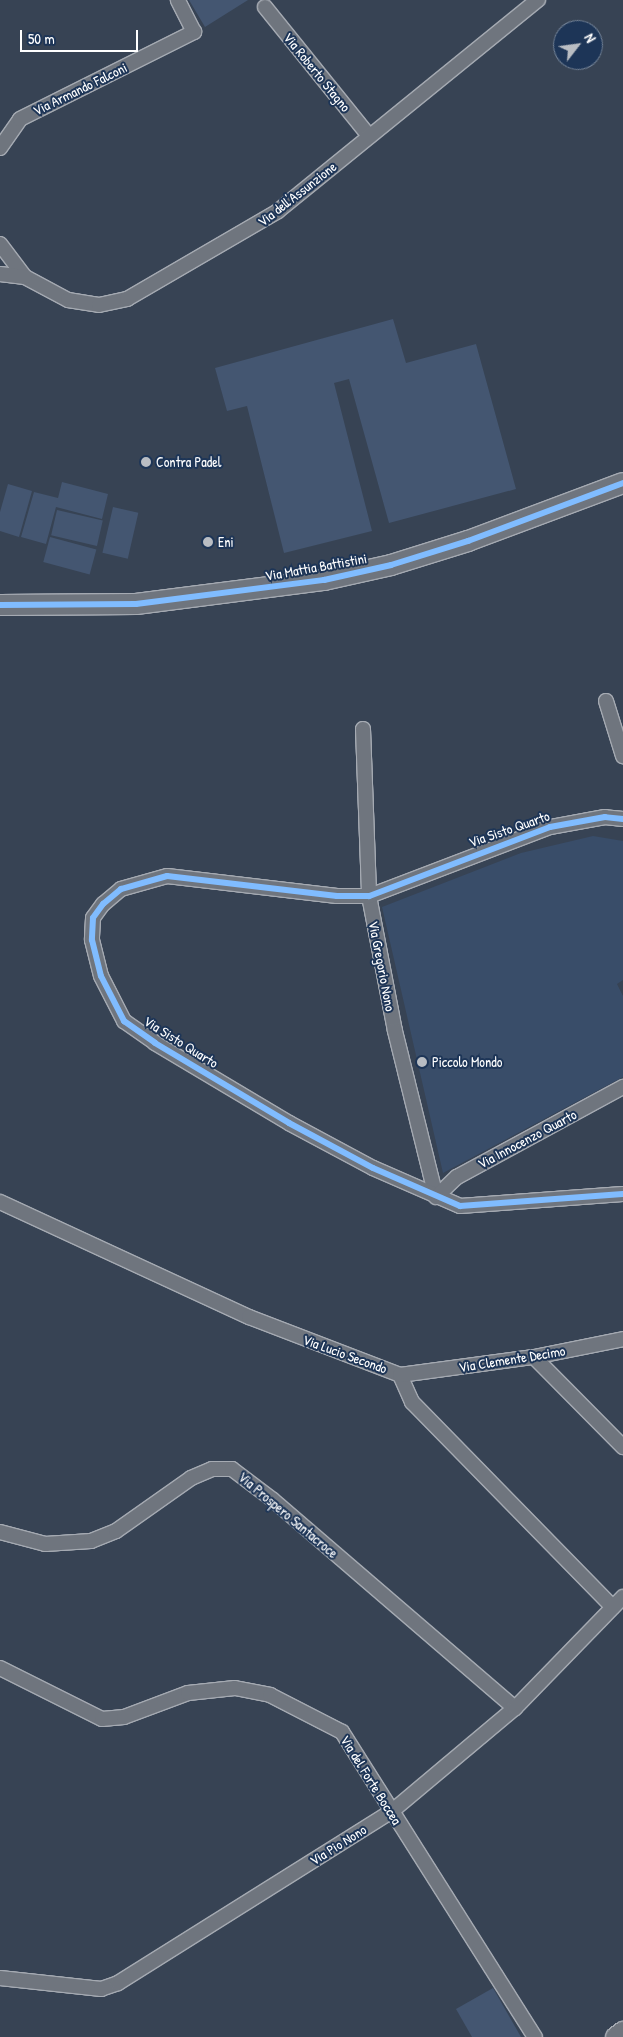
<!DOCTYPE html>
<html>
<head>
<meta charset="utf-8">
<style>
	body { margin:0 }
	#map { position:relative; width:623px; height:2037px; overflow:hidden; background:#374354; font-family:"Patrick Hand",sans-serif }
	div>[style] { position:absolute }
	.built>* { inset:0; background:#394d69 }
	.green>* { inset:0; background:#445671; transform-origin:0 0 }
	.roads { filter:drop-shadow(1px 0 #a5aab2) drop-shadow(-1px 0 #a5aab2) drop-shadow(0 1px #a5aab2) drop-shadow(0 -1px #a5aab2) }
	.minor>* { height:14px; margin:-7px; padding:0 7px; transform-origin:7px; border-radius:7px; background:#6f757e }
	.secondary>* { height:20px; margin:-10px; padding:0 10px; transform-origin:10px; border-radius:10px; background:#6f757e }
	.primary>* { height:21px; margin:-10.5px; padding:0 10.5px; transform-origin:10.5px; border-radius:10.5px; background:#6f757e }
	.cycleway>* { height:6px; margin:-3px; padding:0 3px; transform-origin:3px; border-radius:3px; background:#80bcff }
	.dots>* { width:14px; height:14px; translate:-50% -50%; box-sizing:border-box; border:2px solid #1d3557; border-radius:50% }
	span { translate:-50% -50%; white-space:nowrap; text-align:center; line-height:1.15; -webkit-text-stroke:4px #1d3557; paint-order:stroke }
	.street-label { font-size:14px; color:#fff }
	.poi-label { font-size:14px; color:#fff }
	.left { translate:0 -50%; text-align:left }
	.north { position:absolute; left:553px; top:20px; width:50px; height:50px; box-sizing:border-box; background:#1d3557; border:1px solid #77869a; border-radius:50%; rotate:60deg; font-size:14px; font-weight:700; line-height:20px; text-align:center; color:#fff }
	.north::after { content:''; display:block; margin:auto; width:18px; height:22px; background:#b9bdc3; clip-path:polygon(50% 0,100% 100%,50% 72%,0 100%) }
	.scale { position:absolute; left:20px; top:30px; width:118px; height:22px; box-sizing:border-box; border:2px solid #fff; border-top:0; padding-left:6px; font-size:15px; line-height:18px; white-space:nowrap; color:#fff; -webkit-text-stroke:4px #1d3557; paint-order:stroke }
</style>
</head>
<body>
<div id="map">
	<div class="built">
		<i style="clip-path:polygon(593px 836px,623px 841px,623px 980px,617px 984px,623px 996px,623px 1077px,443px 1173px,382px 907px,521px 853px)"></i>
	</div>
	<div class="green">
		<i style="clip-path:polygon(189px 0,248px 0,205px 27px)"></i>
		<i style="clip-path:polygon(393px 319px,406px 363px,476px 344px,516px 489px,389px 523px,349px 379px,334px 383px,372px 531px,284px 553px,247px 406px,227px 411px,215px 368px)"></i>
		<i style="clip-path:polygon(62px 482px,108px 494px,102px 519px,56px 507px,46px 544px,21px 537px,34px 492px,58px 498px)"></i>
		<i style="clip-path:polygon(8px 484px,32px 491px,19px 537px,0 531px,0 512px)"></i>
		<i style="left:113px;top:507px;width:26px;height:47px;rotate:13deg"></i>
		<i style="left:57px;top:510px;width:47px;height:26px;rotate:13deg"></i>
		<i style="left:50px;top:537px;width:48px;height:26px;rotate:15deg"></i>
		<i style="clip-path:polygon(493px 1988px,521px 2037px,472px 2037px,456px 2009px)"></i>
	</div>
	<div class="roads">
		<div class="minor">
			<i style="left:265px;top:7px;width:166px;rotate:51.1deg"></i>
			<i style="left:0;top:148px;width:35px;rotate:-55deg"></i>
			<i style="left:20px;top:119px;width:195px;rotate:-26.6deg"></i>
			<i style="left:194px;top:32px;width:36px;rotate:-117deg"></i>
			<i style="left:0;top:244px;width:41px;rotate:52.9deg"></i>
			<i style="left:25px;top:277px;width:49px;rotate:28.1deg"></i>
			<i style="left:68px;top:300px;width:31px;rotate:9deg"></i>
			<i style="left:99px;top:305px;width:29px;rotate:-12deg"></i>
			<i style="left:127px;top:299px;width:175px;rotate:-30.2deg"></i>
			<i style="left:278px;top:211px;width:335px;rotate:-39.1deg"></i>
			<i style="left:0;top:274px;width:25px;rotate:7deg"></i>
			<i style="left:606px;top:701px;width:58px;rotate:72.8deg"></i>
			<i style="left:363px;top:729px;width:167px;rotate:87.9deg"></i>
			<i style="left:369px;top:896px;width:137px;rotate:79.1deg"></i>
			<i style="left:395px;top:1031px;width:171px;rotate:76.1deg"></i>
			<i style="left:623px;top:819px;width:18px;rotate:-174deg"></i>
			<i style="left:605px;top:817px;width:56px;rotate:169.7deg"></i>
			<i style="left:550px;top:827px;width:194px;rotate:159.1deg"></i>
			<i style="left:369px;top:896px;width:32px;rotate:180deg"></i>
			<i style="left:337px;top:896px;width:171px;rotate:-173.3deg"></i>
			<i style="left:167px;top:876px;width:48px;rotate:164.2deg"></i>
			<i style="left:121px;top:889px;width:23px;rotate:140deg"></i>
			<i style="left:103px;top:904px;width:17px;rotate:126deg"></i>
			<i style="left:93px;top:918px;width:22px;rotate:93deg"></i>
			<i style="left:92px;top:940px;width:37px;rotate:76deg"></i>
			<i style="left:101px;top:976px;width:51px;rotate:62.9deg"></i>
			<i style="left:124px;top:1021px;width:38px;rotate:35deg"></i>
			<i style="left:155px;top:1043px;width:156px;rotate:30.8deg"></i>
			<i style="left:289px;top:1123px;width:95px;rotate:28.2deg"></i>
			<i style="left:373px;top:1168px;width:95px;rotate:23.6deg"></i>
			<i style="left:460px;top:1206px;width:163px;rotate:-4.2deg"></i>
			<i style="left:436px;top:1197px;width:29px;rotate:-44deg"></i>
			<i style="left:457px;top:1177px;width:189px;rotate:-28.5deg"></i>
			<i style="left:0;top:1202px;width:274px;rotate:24.8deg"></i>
			<i style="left:249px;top:1317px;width:162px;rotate:21deg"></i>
			<i style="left:400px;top:1375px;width:30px;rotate:66deg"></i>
			<i style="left:412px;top:1402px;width:287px;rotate:45.6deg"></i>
			<i style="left:534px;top:1357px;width:127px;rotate:45.3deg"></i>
			<i style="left:400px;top:1375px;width:135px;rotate:-7.7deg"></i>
			<i style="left:534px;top:1357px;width:91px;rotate:-11.4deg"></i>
			<i style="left:0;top:1532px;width:47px;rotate:14.9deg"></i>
			<i style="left:45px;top:1544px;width:46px;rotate:-3.7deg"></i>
			<i style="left:91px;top:1541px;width:27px;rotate:-22deg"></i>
			<i style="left:116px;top:1531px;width:92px;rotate:-35.2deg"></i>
			<i style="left:191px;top:1478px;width:23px;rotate:-23deg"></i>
			<i style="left:212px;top:1469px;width:20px"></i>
			<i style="left:232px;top:1469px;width:51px;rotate:37.1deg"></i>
			<i style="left:273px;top:1500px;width:319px;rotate:40.7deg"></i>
			<i style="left:0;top:1668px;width:114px;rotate:26.6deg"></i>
			<i style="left:102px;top:1719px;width:22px;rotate:-5deg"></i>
			<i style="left:124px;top:1717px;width:68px;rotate:-20.6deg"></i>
			<i style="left:188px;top:1693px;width:47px;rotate:-6.1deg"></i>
			<i style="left:235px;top:1688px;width:36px;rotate:11deg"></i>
			<i style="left:270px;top:1695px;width:81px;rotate:27.2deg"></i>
			<i style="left:342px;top:1732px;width:361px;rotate:57.7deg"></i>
			<i style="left:0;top:1978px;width:102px;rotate:6.2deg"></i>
			<i style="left:101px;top:1989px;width:18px;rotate:-19deg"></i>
			<i style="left:118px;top:1983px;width:322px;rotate:-32.1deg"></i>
			<i style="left:391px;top:1812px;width:162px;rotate:-40deg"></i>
			<i style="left:515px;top:1708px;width:155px;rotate:-45.8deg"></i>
		</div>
		<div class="secondary">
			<i style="left:0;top:605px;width:136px;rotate:-0.4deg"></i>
			<i style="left:136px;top:604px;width:190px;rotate:-7.3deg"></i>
			<i style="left:324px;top:580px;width:69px;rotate:-12.6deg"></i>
			<i style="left:391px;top:565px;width:81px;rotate:-17.3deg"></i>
			<i style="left:468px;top:541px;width:165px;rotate:-20.5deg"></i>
		</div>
		<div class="primary">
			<i style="left:616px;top:2037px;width:9px;rotate:-36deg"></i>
		</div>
	</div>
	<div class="cycleway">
		<i style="left:0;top:605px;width:136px;rotate:-0.4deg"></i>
		<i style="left:136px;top:604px;width:190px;rotate:-7.3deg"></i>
		<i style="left:324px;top:580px;width:69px;rotate:-12.6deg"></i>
		<i style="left:391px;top:565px;width:81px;rotate:-17.3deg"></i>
		<i style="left:468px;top:541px;width:165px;rotate:-20.5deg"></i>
		<i style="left:623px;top:819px;width:18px;rotate:-174deg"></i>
		<i style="left:605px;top:817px;width:56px;rotate:169.7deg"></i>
		<i style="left:550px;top:827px;width:194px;rotate:159.1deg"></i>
		<i style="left:369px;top:896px;width:32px;rotate:180deg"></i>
		<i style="left:337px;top:896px;width:171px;rotate:-173.3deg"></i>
		<i style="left:167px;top:876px;width:48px;rotate:164.2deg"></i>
		<i style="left:121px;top:889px;width:23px;rotate:140deg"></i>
		<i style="left:103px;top:904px;width:17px;rotate:126deg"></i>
		<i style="left:93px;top:918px;width:22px;rotate:93deg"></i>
		<i style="left:92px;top:940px;width:37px;rotate:76deg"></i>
		<i style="left:101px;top:976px;width:51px;rotate:62.9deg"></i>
		<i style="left:124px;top:1021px;width:38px;rotate:35deg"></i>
		<i style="left:155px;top:1043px;width:156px;rotate:30.8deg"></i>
		<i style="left:289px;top:1123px;width:95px;rotate:28.2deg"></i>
		<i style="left:373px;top:1168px;width:95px;rotate:23.6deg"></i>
		<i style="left:460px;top:1206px;width:163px;rotate:-4.2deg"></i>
	</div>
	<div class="dots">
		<i style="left:146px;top:462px;background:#b9bdc3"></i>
		<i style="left:208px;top:542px;background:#b9bdc3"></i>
		<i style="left:422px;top:1062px;background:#b9bdc3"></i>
	</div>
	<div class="street-label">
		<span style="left:317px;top:72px;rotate:51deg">Via Roberto Stagno</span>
		<span style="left:80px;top:89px;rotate:-26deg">Via Armando Falconi</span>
		<span style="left:297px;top:194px;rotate:-38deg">Via dell'Assunzione</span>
		<span style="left:316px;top:567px;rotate:-10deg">Via Mattia Battistini</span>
		<span style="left:509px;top:829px;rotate:-19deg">Via Sisto Quarto</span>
		<span style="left:382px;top:966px;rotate:79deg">Via Gregorio Nono</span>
		<span style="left:181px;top:1042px;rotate:32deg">Via Sisto Quarto</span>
		<span style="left:527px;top:1139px;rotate:-28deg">Via Innocenzo Quarto</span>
		<span style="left:345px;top:1354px;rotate:20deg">Via Lucio Secondo</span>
		<span style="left:512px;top:1359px;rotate:-9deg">Via Clemente Decimo</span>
		<span style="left:288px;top:1515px;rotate:40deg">Via Prospero Santacroce</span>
		<span style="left:371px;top:1780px;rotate:58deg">Via del Forte Boccea</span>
		<span style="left:338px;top:1845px;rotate:-32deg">Via Pio Nono</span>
	</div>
	<div class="poi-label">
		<span class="left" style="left:156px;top:462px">Contra Padel</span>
		<span class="left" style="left:218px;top:542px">Eni</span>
		<span class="left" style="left:432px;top:1062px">Piccolo Mondo</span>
	</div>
	<div class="north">N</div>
	<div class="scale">50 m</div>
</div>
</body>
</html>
